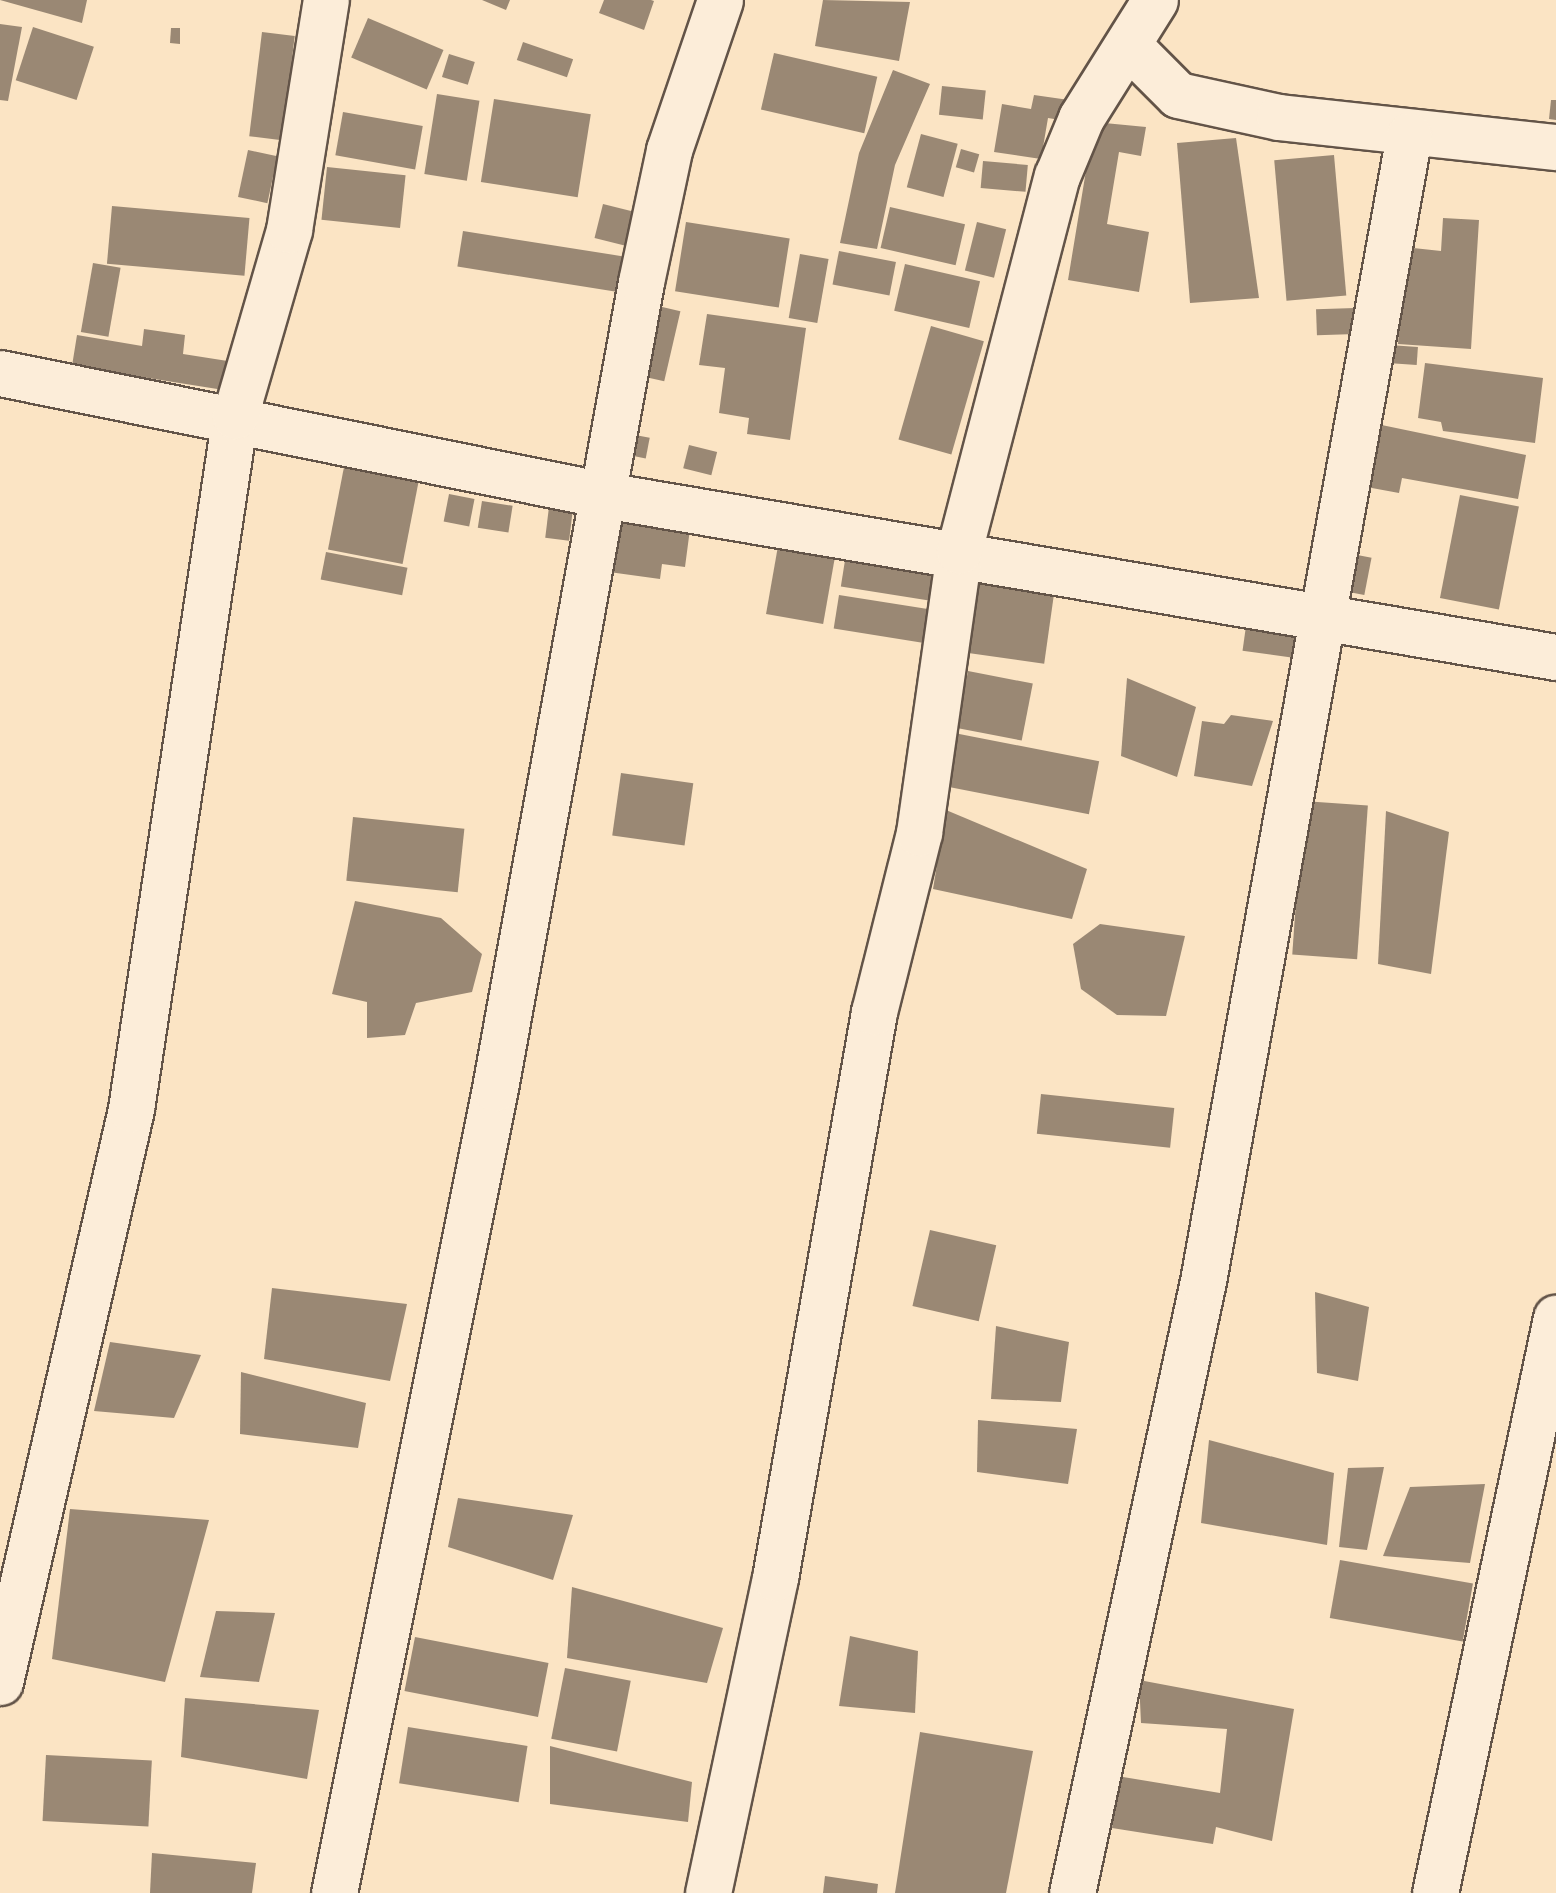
<!DOCTYPE html>
<html>
<head>
<meta charset="utf-8">
<style>
	body { margin:0 }
	#map { position:relative; width:1556px; height:1893px; overflow:hidden; background:#fbe4c4; font-family:"Libre Caslon Text",serif }
	div>[style] { position:absolute }
	.building>* { inset:0; background:#9a8874; transform-origin:0 0 }
	.roads { filter:drop-shadow(2px 0 #635448) drop-shadow(-2px 0 #635448) drop-shadow(0 2px #635448) drop-shadow(0 -2px #635448) }
	.minor>* { height:45px; margin:-22.5px; padding:0 22.5px; transform-origin:22.5px; border-radius:22.5px; background:#fcedd9 }
	span { translate:-50% -50%; white-space:nowrap; text-align:center; line-height:1.15; -webkit-text-stroke:8px #fcedd9; paint-order:stroke }
</style>
</head>
<body>
<div id="map">
	<div class="building">
		<i style="clip-path:polygon(0 0,87px 0,82px 23px)"></i>
		<i style="clip-path:polygon(482px 0,510px 0,506px 10px)"></i>
		<i style="clip-path:polygon(604px 0,651px 0,654px 1px,644px 30px,599px 13px)"></i>
		<i style="clip-path:polygon(823px 0,910px 2px,899px 61px,815px 46px)"></i>
		<i style="left:368px;top:18px;width:82px;height:43px;rotate:23deg"></i>
		<i style="clip-path:polygon(0 24px,22px 27px,8px 101px,0 100px)"></i>
		<i style="left:33px;top:27px;width:64px;height:56px;rotate:18deg"></i>
		<i style="clip-path:polygon(171px 28px,180px 28px,180px 44px,170px 43px)"></i>
		<i style="left:262px;top:32px;width:33px;height:105px;rotate:7deg"></i>
		<i style="left:523px;top:42px;width:53px;height:19px;rotate:19deg"></i>
		<i style="left:774px;top:53px;width:106px;height:58px;rotate:13deg"></i>
		<i style="left:449px;top:54px;width:27px;height:24px;rotate:17deg"></i>
		<i style="clip-path:polygon(893px 70px,930px 84px,895px 165px,877px 249px,840px 243px,859px 153px)"></i>
		<i style="left:942px;top:86px;width:44px;height:29px;rotate:6deg"></i>
		<i style="left:437px;top:94px;width:43px;height:81px;rotate:9deg"></i>
		<i style="clip-path:polygon(1034px 95px,1069px 100px,1066px 121px,1048px 118px,1041px 159px,994px 152px,1002px 104px,1031px 109px)"></i>
		<i style="left:494px;top:99px;width:98px;height:84px;rotate:9deg"></i>
		<i style="clip-path:polygon(1551px 100px,1556px 100px,1556px 120px,1549px 119px)"></i>
		<i style="left:343px;top:112px;width:81px;height:44px;rotate:10deg"></i>
		<i style="clip-path:polygon(1094px 122px,1146px 127px,1141px 156px,1119px 152px,1107px 224px,1149px 232px,1139px 292px,1068px 280px)"></i>
		<i style="left:921px;top:134px;width:38px;height:55px;rotate:15deg"></i>
		<i style="clip-path:polygon(1236px 138px,1259px 298px,1190px 303px,1177px 143px)"></i>
		<i style="left:961px;top:149px;width:19px;height:19px;rotate:16deg"></i>
		<i style="left:248px;top:150px;width:30px;height:48px;rotate:12deg"></i>
		<i style="left:1334px;top:155px;width:141px;height:60px;rotate:85deg"></i>
		<i style="left:983px;top:161px;width:45px;height:27px;rotate:5deg"></i>
		<i style="left:327px;top:167px;width:79px;height:53px;rotate:6deg"></i>
		<i style="left:603px;top:204px;width:34px;height:35px;rotate:14deg"></i>
		<i style="left:112px;top:206px;width:138px;height:58px;rotate:5deg"></i>
		<i style="left:890px;top:207px;width:77px;height:42px;rotate:13deg"></i>
		<i style="clip-path:polygon(1443px 218px,1479px 220px,1471px 349px,1398px 344px,1404px 247px,1441px 251px)"></i>
		<i style="left:686px;top:222px;width:105px;height:70px;rotate:9deg"></i>
		<i style="left:977px;top:222px;width:30px;height:50px;rotate:14deg"></i>
		<i style="left:463px;top:231px;width:161px;height:36px;rotate:9deg"></i>
		<i style="left:839px;top:251px;width:58px;height:34px;rotate:11deg"></i>
		<i style="left:800px;top:254px;width:29px;height:65px;rotate:10deg"></i>
		<i style="left:93px;top:263px;width:28px;height:70px;rotate:10deg"></i>
		<i style="left:905px;top:264px;width:77px;height:48px;rotate:13deg"></i>
		<i style="left:658px;top:306px;width:23px;height:72px;rotate:13deg"></i>
		<i style="left:1355px;top:308px;width:26px;height:39px;rotate:88deg"></i>
		<i style="clip-path:polygon(707px 314px,806px 328px,790px 440px,747px 434px,749px 418px,719px 413px,725px 368px,699px 365px)"></i>
		<i style="left:931px;top:326px;width:55px;height:118px;rotate:16deg"></i>
		<i style="clip-path:polygon(144px 329px,185px 335px,183px 354px,234px 362px,230px 391px,72px 366px,77px 335px,142px 346px)"></i>
		<i style="left:1389px;top:345px;width:29px;height:18px;rotate:4deg"></i>
		<i style="clip-path:polygon(1425px 363px,1543px 378px,1535px 443px,1443px 431px,1441px 422px,1418px 418px)"></i>
		<i style="clip-path:polygon(1372px 423px,1526px 455px,1518px 499px,1402px 478px,1399px 493px,1361px 486px)"></i>
		<i style="left:635px;top:435px;width:15px;height:21px;rotate:11deg"></i>
		<i style="left:689px;top:445px;width:29px;height:24px;rotate:14deg"></i>
		<i style="left:344px;top:467px;width:76px;height:84px;rotate:11deg"></i>
		<i style="left:449px;top:494px;width:26px;height:28px;rotate:11deg"></i>
		<i style="left:1460px;top:495px;width:60px;height:105px;rotate:11deg"></i>
		<i style="left:482px;top:501px;width:31px;height:27px;rotate:9deg"></i>
		<i style="left:549px;top:507px;width:24px;height:31px;rotate:7deg"></i>
		<i style="clip-path:polygon(616px 519px,690px 529px,685px 567px,662px 564px,660px 579px,609px 572px)"></i>
		<i style="left:778px;top:546px;width:58px;height:69px;rotate:10deg"></i>
		<i style="left:326px;top:552px;width:83px;height:28px;rotate:11deg"></i>
		<i style="left:1347px;top:553px;width:25px;height:38px;rotate:11deg"></i>
		<i style="left:846px;top:554px;width:94px;height:33px;rotate:9deg"></i>
		<i style="left:973px;top:581px;width:82px;height:72px;rotate:8deg"></i>
		<i style="left:839px;top:595px;width:93px;height:34px;rotate:9deg"></i>
		<i style="left:1247px;top:619px;width:62px;height:32px;rotate:8deg"></i>
		<i style="left:968px;top:671px;width:66px;height:58px;rotate:11deg"></i>
		<i style="clip-path:polygon(1127px 678px,1196px 707px,1177px 777px,1121px 756px)"></i>
		<i style="clip-path:polygon(1231px 715px,1273px 721px,1252px 786px,1194px 776px,1202px 721px,1224px 724px)"></i>
		<i style="left:949px;top:732px;width:153px;height:54px;rotate:11deg"></i>
		<i style="left:621px;top:773px;width:73px;height:63px;rotate:8deg"></i>
		<i style="left:1303px;top:801px;width:65px;height:154px;rotate:4deg"></i>
		<i style="clip-path:polygon(946px 810px,1087px 869px,1072px 919px,933px 889px)"></i>
		<i style="clip-path:polygon(1386px 811px,1449px 832px,1431px 974px,1378px 964px)"></i>
		<i style="left:353px;top:817px;width:112px;height:64px;rotate:6deg"></i>
		<i style="clip-path:polygon(355px 901px,441px 918px,482px 954px,472px 992px,416px 1003px,405px 1035px,367px 1038px,367px 1002px,332px 994px)"></i>
		<i style="clip-path:polygon(1100px 924px,1185px 936px,1166px 1016px,1117px 1015px,1081px 989px,1073px 944px)"></i>
		<i style="left:1041px;top:1094px;width:134px;height:40px;rotate:6deg"></i>
		<i style="left:930px;top:1230px;width:68px;height:78px;rotate:13deg"></i>
		<i style="clip-path:polygon(272px 1288px,407px 1304px,390px 1381px,264px 1359px)"></i>
		<i style="clip-path:polygon(1315px 1292px,1369px 1307px,1358px 1381px,1317px 1373px)"></i>
		<i style="clip-path:polygon(996px 1326px,1069px 1342px,1061px 1402px,991px 1399px)"></i>
		<i style="clip-path:polygon(110px 1342px,201px 1355px,174px 1418px,94px 1411px)"></i>
		<i style="clip-path:polygon(241px 1372px,366px 1403px,358px 1448px,240px 1434px)"></i>
		<i style="clip-path:polygon(978px 1420px,1077px 1429px,1068px 1484px,977px 1472px)"></i>
		<i style="clip-path:polygon(1209px 1440px,1334px 1473px,1327px 1545px,1201px 1523px)"></i>
		<i style="clip-path:polygon(1384px 1467px,1367px 1550px,1339px 1547px,1348px 1468px)"></i>
		<i style="clip-path:polygon(1485px 1484px,1470px 1563px,1383px 1556px,1410px 1487px)"></i>
		<i style="clip-path:polygon(458px 1498px,573px 1515px,553px 1580px,448px 1547px)"></i>
		<i style="clip-path:polygon(70px 1509px,209px 1520px,165px 1682px,52px 1659px)"></i>
		<i style="left:1340px;top:1560px;width:135px;height:59px;rotate:10deg"></i>
		<i style="clip-path:polygon(572px 1587px,723px 1628px,707px 1683px,567px 1658px)"></i>
		<i style="clip-path:polygon(216px 1611px,275px 1613px,259px 1682px,200px 1677px)"></i>
		<i style="clip-path:polygon(850px 1636px,918px 1651px,915px 1713px,839px 1706px)"></i>
		<i style="left:415px;top:1637px;width:136px;height:55px;rotate:11deg"></i>
		<i style="left:565px;top:1668px;width:67px;height:72px;rotate:11deg"></i>
		<i style="clip-path:polygon(1139px 1680px,1294px 1709px,1272px 1841px,1216px 1827px,1213px 1844px,1112px 1828px,1117px 1776px,1220px 1793px,1227px 1729px,1141px 1723px)"></i>
		<i style="clip-path:polygon(185px 1698px,319px 1710px,307px 1779px,181px 1757px)"></i>
		<i style="left:408px;top:1727px;width:121px;height:57px;rotate:9deg"></i>
		<i style="clip-path:polygon(920px 1732px,1033px 1751px,1006px 1893px,895px 1893px)"></i>
		<i style="clip-path:polygon(550px 1746px,692px 1782px,688px 1822px,550px 1804px)"></i>
		<i style="left:46px;top:1755px;width:106px;height:66px;rotate:3deg"></i>
		<i style="clip-path:polygon(152px 1853px,256px 1863px,252px 1893px,150px 1893px)"></i>
		<i style="clip-path:polygon(825px 1876px,878px 1884px,877px 1893px,823px 1893px)"></i>
	</div>
	<div class="roads">
		<div class="minor">
			<i style="left:1129px;top:46px;width:69px;rotate:45deg"></i>
			<i style="left:1178px;top:95px;width:103px;rotate:12.3deg"></i>
			<i style="left:1279px;top:117px;width:279px;rotate:6.2deg"></i>
			<i style="left:0;top:373px;width:616px;rotate:11.42deg"></i>
			<i style="left:604px;top:495px;width:966px;rotate:9.66deg"></i>
			<i style="left:0;top:1682px;width:588px;rotate:-77.12deg"></i>
			<i style="left:131px;top:1109px;width:701px;rotate:-81.47deg"></i>
			<i style="left:235px;top:416px;width:194px;rotate:-73.8deg"></i>
			<i style="left:289px;top:230px;width:233px;rotate:-80.9deg"></i>
			<i style="left:334px;top:1893px;width:821px;rotate:-78.69deg"></i>
			<i style="left:495px;top:1088px;width:819px;rotate:-79.73deg"></i>
			<i style="left:641px;top:282px;width:135px;rotate:-78deg"></i>
			<i style="left:669px;top:150px;width:158px;rotate:-71.2deg"></i>
			<i style="left:708px;top:1893px;width:322px;rotate:-78deg"></i>
			<i style="left:775px;top:1578px;width:575px;rotate:-80.08deg"></i>
			<i style="left:874px;top:1012px;width:185px;rotate:-75.9deg"></i>
			<i style="left:919px;top:833px;width:285px;rotate:-81.9deg"></i>
			<i style="left:959px;top:551px;width:388px;rotate:-75.4deg"></i>
			<i style="left:1057px;top:176px;width:63px;rotate:-67.5deg"></i>
			<i style="left:1081px;top:118px;width:139px;rotate:-57.9deg"></i>
			<i style="left:1072px;top:1893px;width:626px;rotate:-77.92deg"></i>
			<i style="left:1203px;top:1281px;width:1164px;rotate:-79.81deg"></i>
			<i style="left:1435px;top:1893px;width:588px;rotate:-78.12deg"></i>
		</div>
	</div>
</div>
</body>
</html>
